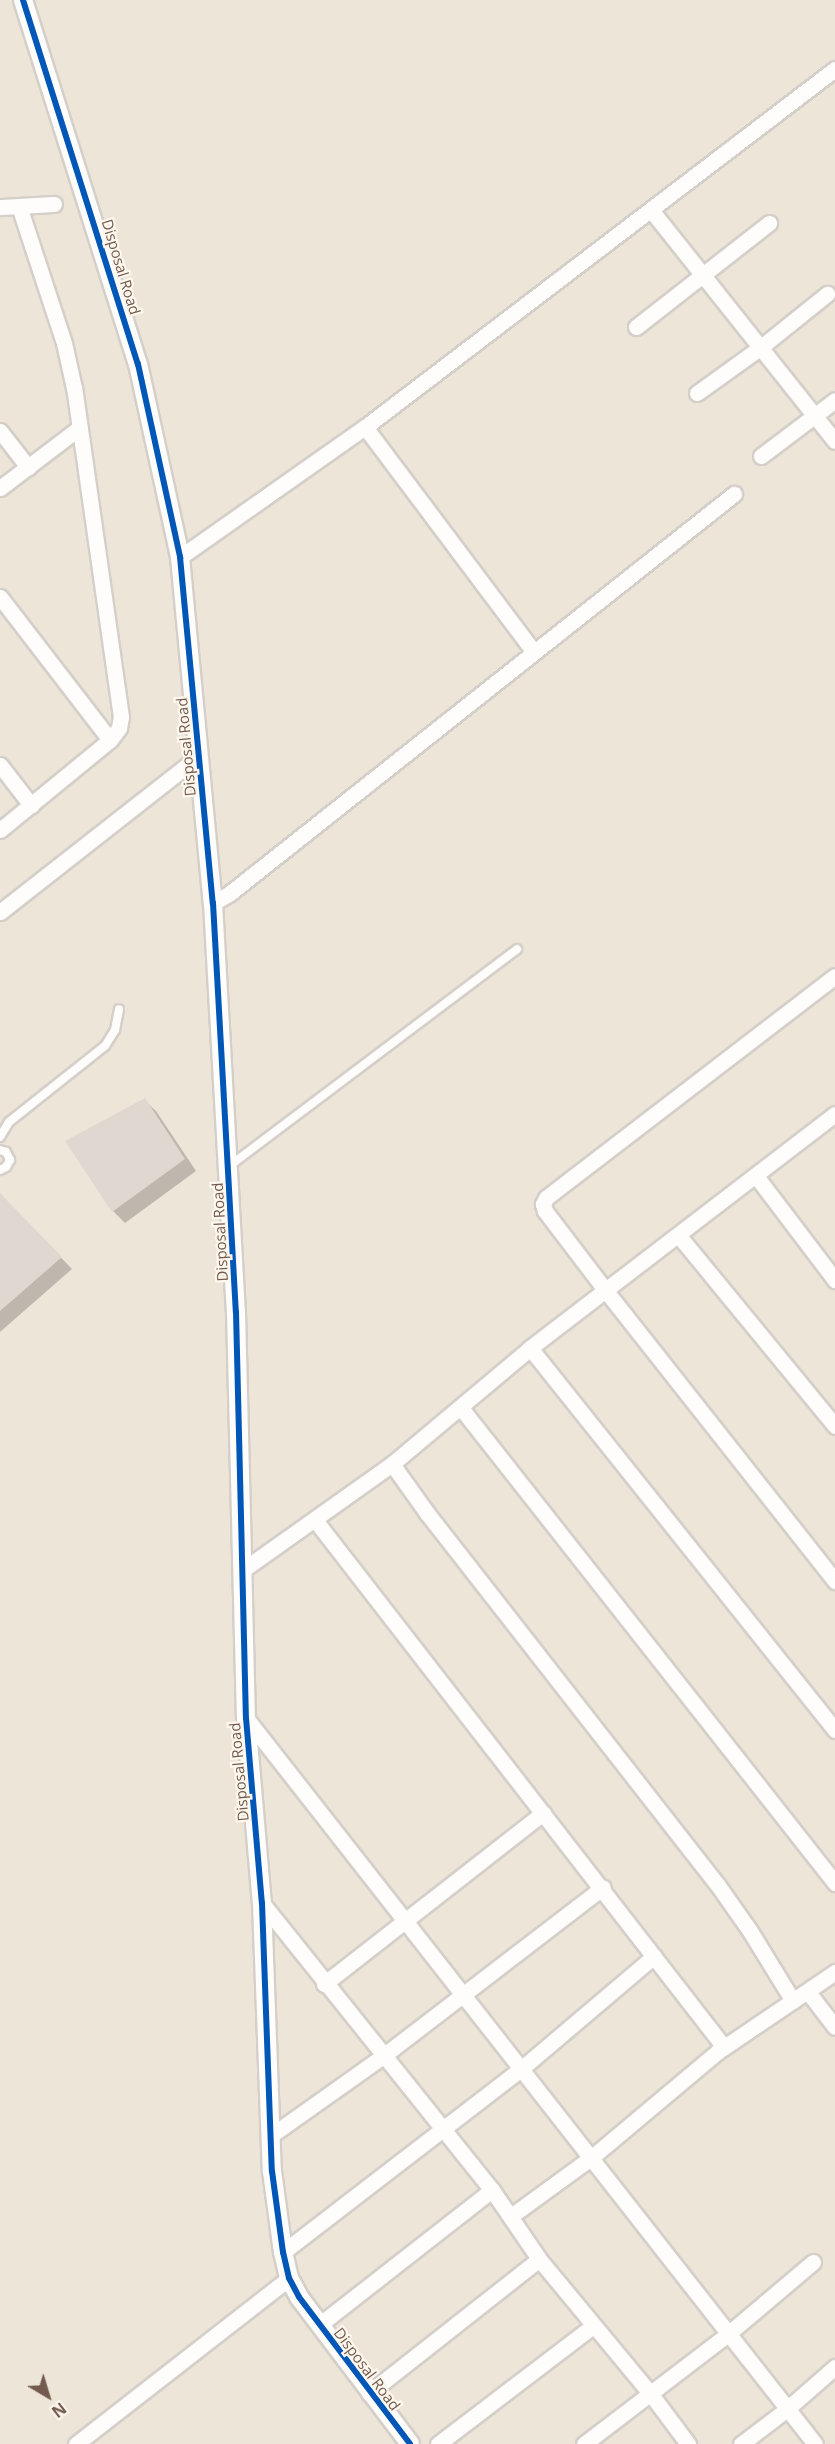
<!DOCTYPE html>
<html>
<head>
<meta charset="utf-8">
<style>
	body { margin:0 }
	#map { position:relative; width:835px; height:2444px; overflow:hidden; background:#f6f2eb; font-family:"Open Sans",sans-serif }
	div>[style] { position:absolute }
	.residential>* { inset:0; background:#eee5d9; transform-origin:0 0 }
	.shadow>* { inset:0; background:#0003 }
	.building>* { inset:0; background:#dfd8d1 }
	.roads { filter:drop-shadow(2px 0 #d5cfc9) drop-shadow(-2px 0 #d5cfc9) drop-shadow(0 2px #d5cfc9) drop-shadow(0 -2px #d5cfc9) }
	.service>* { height:8px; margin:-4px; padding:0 4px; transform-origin:4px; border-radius:4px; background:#fefdfc }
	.minor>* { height:15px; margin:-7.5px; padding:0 7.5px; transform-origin:7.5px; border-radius:7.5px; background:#fefdfc }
	.tertiary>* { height:18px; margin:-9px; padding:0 9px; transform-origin:9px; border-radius:9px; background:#fefdfc }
	.cycleway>* { height:6px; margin:-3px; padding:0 3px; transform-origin:3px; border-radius:3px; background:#0057b8 }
	span { translate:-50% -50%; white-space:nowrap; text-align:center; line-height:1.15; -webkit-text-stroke:4.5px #fdf7ed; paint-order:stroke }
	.street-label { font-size:15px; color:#725a4e }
	.north { position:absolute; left:18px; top:2366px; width:60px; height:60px; -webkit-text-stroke:4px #fdf7ed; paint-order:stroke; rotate:142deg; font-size:16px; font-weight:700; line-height:24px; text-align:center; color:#725a4e }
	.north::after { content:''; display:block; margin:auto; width:21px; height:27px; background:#725a4e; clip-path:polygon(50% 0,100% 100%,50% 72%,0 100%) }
</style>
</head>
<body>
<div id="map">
	<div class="residential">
		<i style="left:0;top:0;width:835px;height:2444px"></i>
	</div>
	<div class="shadow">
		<i style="clip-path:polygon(144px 1100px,156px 1111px,196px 1171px,125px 1223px,113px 1211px)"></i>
		<i style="clip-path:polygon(6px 1201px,72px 1269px,0 1332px,0 1205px)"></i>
	</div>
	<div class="building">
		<i style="clip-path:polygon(145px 1098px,185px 1159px,112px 1212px,65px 1141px)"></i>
		<i style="clip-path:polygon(0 1193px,62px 1257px,0 1311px)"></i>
	</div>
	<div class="roads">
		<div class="service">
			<i style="left:0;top:1137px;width:17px;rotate:-59deg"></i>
			<i style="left:9px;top:1122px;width:122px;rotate:-38.4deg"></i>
			<i style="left:105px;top:1046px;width:19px;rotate:-58deg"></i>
			<i style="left:115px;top:1030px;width:21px;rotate:-79deg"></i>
			<i style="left:0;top:1150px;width:6px;rotate:18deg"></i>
			<i style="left:6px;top:1152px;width:9px;rotate:63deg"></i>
			<i style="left:10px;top:1160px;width:8px;rotate:120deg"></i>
			<i style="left:6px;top:1167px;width:7px;rotate:153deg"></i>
			<i style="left:228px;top:1167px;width:362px;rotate:-37deg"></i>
		</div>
		<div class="minor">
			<i style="left:0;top:207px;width:54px;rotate:-3.2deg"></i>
			<i style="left:651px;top:210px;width:295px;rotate:51.5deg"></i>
			<i style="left:636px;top:327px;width:169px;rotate:-38deg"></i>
			<i style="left:697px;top:393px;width:79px;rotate:-35.7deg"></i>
			<i style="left:761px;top:347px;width:85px;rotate:-38.8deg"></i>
			<i style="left:365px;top:427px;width:280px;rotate:53.1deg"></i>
			<i style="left:0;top:431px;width:46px;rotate:52.1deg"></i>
			<i style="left:761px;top:456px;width:93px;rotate:-37.1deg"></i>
			<i style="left:0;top:488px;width:99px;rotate:-37.2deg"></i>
			<i style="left:180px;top:557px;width:226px;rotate:-35.1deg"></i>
			<i style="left:365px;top:427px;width:591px;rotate:-37.3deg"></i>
			<i style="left:0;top:597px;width:180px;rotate:52.4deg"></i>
			<i style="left:0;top:765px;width:51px;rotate:52.2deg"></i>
			<i style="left:0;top:830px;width:142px;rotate:-39.3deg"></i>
			<i style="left:110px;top:740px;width:15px;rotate:-53deg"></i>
			<i style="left:119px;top:728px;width:11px;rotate:-80deg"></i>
			<i style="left:121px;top:717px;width:332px;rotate:-98.1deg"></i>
			<i style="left:74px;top:388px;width:46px;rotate:-102.5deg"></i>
			<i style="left:64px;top:343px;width:144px;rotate:-108.2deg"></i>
			<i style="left:213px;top:903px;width:20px;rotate:-30deg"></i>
			<i style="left:230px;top:893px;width:643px;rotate:-38.37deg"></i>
			<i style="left:0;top:912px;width:253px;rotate:-38.1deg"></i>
			<i style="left:835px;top:976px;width:364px;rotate:142.5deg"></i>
			<i style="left:546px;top:1198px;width:7px;rotate:117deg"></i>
			<i style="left:543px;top:1204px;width:7px;rotate:74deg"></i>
			<i style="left:545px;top:1211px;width:101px;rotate:52.7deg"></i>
			<i style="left:606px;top:1291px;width:370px;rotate:51.7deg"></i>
			<i style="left:756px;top:1176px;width:131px;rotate:52.8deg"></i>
			<i style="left:679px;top:1236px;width:246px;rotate:50.6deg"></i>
			<i style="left:530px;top:1348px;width:489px;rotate:51.4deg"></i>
			<i style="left:461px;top:1408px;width:605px;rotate:51.78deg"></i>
			<i style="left:392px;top:1464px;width:60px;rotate:54.5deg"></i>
			<i style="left:427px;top:1513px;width:471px;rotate:52deg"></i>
			<i style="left:717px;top:1884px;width:57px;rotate:54.9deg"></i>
			<i style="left:750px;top:1931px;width:82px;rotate:58.4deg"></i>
			<i style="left:315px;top:1520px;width:667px;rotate:52.19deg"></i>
			<i style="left:244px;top:1569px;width:181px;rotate:-35.4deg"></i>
			<i style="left:392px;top:1464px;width:180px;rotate:-40deg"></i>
			<i style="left:530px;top:1348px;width:384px;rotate:-37.5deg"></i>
			<i style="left:246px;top:1718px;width:922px;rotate:51.91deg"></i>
			<i style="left:262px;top:1903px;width:368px;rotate:51.3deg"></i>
			<i style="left:492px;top:2190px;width:83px;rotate:55.7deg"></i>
			<i style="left:539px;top:2259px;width:174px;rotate:50.4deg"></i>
			<i style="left:650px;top:2393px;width:64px;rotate:53.3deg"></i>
			<i style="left:324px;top:1984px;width:278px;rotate:-38deg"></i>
			<i style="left:808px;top:1992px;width:44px;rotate:52.4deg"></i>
			<i style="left:273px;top:2134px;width:135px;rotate:-35.3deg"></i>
			<i style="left:383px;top:2056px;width:277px;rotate:-37.5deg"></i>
			<i style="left:511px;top:2216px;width:100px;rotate:-36.1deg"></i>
			<i style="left:592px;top:2157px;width:163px;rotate:-40deg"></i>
			<i style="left:717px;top:2052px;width:143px;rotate:-34.1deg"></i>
			<i style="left:283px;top:2252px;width:302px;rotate:-37.6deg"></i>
			<i style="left:522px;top:2068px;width:173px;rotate:-40.3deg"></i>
			<i style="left:319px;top:2325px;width:219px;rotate:-38deg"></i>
			<i style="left:369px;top:2393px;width:216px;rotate:-38.2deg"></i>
			<i style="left:76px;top:2444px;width:270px;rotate:-37.9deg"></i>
			<i style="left:438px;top:2444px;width:195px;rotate:-37.3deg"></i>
			<i style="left:584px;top:2444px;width:183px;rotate:-37.4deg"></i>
			<i style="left:729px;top:2333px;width:110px;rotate:-40.2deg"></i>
			<i style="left:741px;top:2444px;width:58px;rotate:-37.3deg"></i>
			<i style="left:787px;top:2409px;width:64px;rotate:-41.2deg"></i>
		</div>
		<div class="tertiary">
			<i style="left:23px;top:0;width:382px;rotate:72.5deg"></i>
			<i style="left:138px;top:364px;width:198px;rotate:77.7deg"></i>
			<i style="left:180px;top:557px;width:348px;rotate:84.6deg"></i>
			<i style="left:213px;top:903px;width:410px;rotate:86.8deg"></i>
			<i style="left:236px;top:1312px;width:406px;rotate:88.6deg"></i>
			<i style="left:246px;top:1718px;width:186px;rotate:85.1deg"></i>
			<i style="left:262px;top:1903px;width:268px;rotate:87.9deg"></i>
			<i style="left:272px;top:2171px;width:82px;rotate:82.3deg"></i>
			<i style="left:283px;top:2252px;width:27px;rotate:77deg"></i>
			<i style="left:289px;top:2278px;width:21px;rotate:62deg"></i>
			<i style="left:299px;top:2297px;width:184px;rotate:52.9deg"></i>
		</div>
	</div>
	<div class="cycleway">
		<i style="left:23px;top:0;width:382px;rotate:72.5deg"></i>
		<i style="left:138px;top:364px;width:198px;rotate:77.7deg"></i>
		<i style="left:180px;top:557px;width:348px;rotate:84.6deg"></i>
		<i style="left:213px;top:903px;width:410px;rotate:86.8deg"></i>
		<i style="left:236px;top:1312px;width:406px;rotate:88.6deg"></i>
		<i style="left:246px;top:1718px;width:186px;rotate:85.1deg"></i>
		<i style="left:262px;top:1903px;width:268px;rotate:87.9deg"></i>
		<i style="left:272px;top:2171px;width:82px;rotate:82.3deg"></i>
		<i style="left:283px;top:2252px;width:27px;rotate:77deg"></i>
		<i style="left:289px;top:2278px;width:21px;rotate:62deg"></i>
		<i style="left:299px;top:2297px;width:184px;rotate:52.9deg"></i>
	</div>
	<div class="street-label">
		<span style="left:121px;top:267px;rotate:73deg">Disposal Road</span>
		<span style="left:186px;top:747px;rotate:-95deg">Disposal Road</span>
		<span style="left:220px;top:1232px;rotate:-93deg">Disposal Road</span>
		<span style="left:239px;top:1772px;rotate:-95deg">Disposal Road</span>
		<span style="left:367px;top:2369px;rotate:53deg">Disposal Road</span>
	</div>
	<div class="north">N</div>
</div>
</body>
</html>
